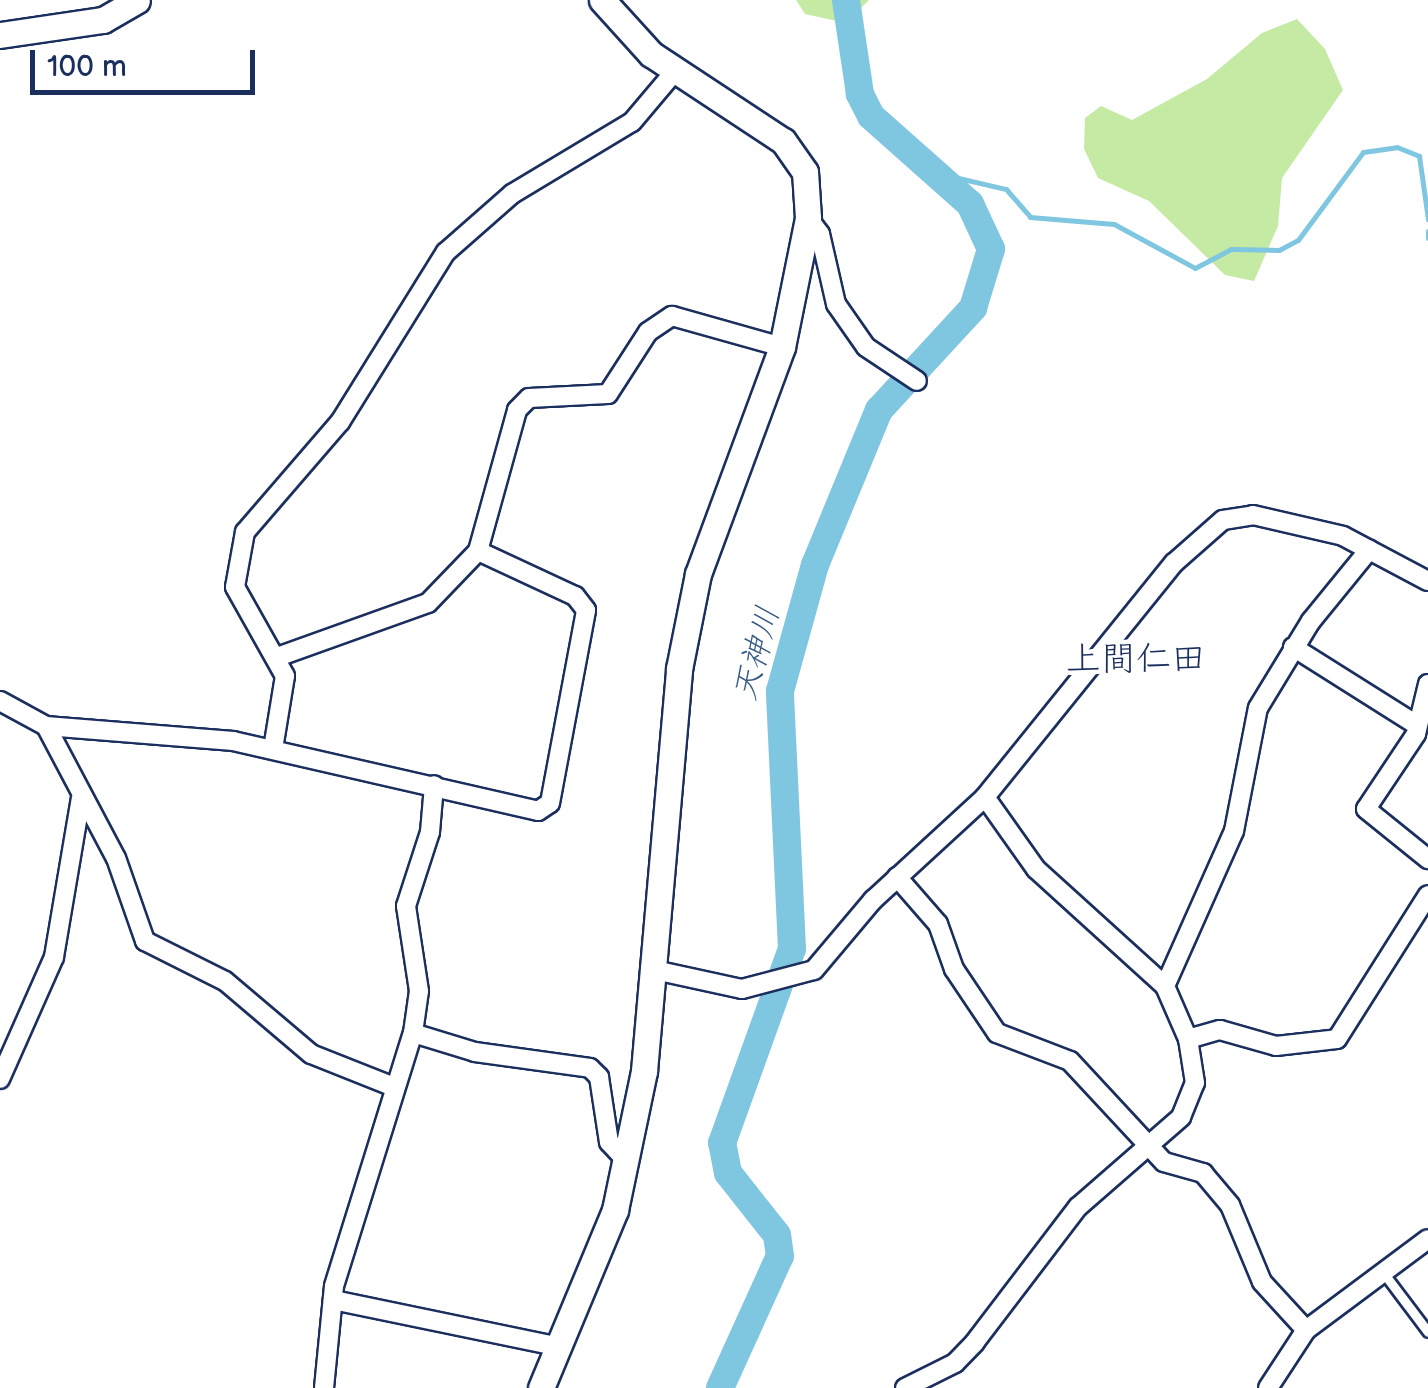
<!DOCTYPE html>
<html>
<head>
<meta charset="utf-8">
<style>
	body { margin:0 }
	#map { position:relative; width:1428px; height:1388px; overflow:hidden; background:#fff; font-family:"Balsamiq Sans","Klee One",sans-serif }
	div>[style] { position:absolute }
	.green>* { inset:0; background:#c4eaa4 }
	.stream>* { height:5px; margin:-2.5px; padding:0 2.5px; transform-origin:2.5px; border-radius:2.5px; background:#7fc6e0 }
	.river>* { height:28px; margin:-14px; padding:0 14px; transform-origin:14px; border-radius:14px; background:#7fc6e0 }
	.roads { filter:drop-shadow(2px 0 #1b2f5e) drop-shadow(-2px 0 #1b2f5e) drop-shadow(0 2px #1b2f5e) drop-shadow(0 -2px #1b2f5e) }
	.lane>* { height:9px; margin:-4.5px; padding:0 4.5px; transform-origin:4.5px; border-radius:4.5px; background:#fff }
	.street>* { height:18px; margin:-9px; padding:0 9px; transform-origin:9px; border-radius:9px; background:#fff }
	.secondary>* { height:25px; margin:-12.5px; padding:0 12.5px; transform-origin:12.5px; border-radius:12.5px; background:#fff }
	span { translate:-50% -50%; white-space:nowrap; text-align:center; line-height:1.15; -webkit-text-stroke:9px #fff; paint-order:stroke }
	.water-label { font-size:32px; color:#395c85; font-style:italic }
	.quarter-label { font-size:35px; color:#1b2f5e }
	.scale { position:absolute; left:30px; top:50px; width:225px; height:45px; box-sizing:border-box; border:5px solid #1b2f5e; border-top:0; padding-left:12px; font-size:30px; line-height:35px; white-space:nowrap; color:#1b2f5e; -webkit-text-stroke:8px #fff; paint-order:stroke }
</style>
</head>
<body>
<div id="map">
	<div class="green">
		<i style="clip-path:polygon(796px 0,869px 0,846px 23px,805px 14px)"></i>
		<i style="clip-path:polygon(1297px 19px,1325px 49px,1343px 90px,1282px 178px,1278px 226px,1254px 281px,1225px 275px,1149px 201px,1098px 178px,1084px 149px,1085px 118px,1101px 106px,1132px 120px,1207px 79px,1262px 33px)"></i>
	</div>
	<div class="stream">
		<i style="left:937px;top:173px;width:71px;rotate:13.1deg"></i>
		<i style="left:1006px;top:189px;width:37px;rotate:49deg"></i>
		<i style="left:1030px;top:217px;width:84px;rotate:4.8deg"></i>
		<i style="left:1114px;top:224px;width:92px;rotate:28.5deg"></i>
		<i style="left:1195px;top:268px;width:41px;rotate:-27.8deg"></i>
		<i style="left:1231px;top:249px;width:48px;rotate:1.2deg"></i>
		<i style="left:1279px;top:250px;width:21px;rotate:-28deg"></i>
		<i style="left:1298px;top:240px;width:109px;rotate:-53.5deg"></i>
		<i style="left:1363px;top:152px;width:34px;rotate:-8deg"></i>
		<i style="left:1397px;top:147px;width:24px;rotate:22deg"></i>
		<i style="left:1419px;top:156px;width:64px;rotate:81.9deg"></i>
		<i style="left:1428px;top:231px;width:7px;rotate:90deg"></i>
	</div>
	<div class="river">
		<i style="left:720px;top:1388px;width:145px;rotate:-65.6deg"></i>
		<i style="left:780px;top:1256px;width:21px;rotate:-98deg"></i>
		<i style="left:777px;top:1235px;width:79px;rotate:-128.3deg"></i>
		<i style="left:728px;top:1173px;width:31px;rotate:-101deg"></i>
		<i style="left:722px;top:1143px;width:206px;rotate:-70.2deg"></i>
		<i style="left:792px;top:949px;width:258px;rotate:-92.7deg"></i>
		<i style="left:780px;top:691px;width:131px;rotate:-74.5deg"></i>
		<i style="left:815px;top:565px;width:168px;rotate:-67.6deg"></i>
		<i style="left:879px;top:410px;width:139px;rotate:-47.3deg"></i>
		<i style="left:973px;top:308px;width:62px;rotate:-73deg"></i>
		<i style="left:991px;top:249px;width:50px;rotate:-115deg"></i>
		<i style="left:970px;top:204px;width:132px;rotate:-138.4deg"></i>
		<i style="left:871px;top:116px;width:25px;rotate:-117deg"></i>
		<i style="left:860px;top:94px;width:95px;rotate:-98.5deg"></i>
	</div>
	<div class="roads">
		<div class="lane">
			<i style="left:1382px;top:1271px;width:76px;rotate:53deg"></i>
		</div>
		<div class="street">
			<i style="left:808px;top:218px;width:20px;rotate:53deg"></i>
			<i style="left:820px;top:234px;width:72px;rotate:77.1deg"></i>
			<i style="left:836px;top:304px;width:52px;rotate:55.1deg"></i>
			<i style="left:866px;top:347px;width:61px;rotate:33.7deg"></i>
			<i style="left:1293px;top:647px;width:146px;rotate:32.2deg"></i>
			<i style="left:280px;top:656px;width:157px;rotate:-19.7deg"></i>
			<i style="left:428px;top:603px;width:72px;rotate:-46.1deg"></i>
			<i style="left:478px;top:551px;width:146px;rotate:-74.5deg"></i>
			<i style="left:517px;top:410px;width:17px;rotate:-45deg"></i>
			<i style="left:529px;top:398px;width:79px;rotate:-2.9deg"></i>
			<i style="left:608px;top:394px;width:74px;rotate:-57.2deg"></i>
			<i style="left:648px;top:332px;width:29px;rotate:-34deg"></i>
			<i style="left:672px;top:316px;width:114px;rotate:15.7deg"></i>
			<i style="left:1428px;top:684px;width:51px;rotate:103.5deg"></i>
			<i style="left:1416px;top:734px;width:90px;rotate:123.7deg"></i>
			<i style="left:1366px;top:809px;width:80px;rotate:38.9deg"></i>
			<i style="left:0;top:701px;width:52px;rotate:28.5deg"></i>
			<i style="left:46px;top:726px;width:188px;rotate:4.6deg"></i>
			<i style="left:233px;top:741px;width:313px;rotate:12.9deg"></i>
			<i style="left:538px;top:811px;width:14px;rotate:-34deg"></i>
			<i style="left:550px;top:803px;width:196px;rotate:-79.4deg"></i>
			<i style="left:586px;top:610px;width:18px;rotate:-128deg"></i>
			<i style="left:575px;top:596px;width:107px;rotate:-155.1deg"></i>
			<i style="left:46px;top:726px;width:149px;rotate:62.1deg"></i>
			<i style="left:116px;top:858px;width:88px;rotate:70.7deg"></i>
			<i style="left:145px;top:941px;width:89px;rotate:26.6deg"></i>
			<i style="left:225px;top:981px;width:113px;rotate:40.3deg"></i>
			<i style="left:311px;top:1054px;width:87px;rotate:21.6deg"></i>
			<i style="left:273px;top:749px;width:74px;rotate:-80.7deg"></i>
			<i style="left:285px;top:676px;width:102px;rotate:-119.3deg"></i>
			<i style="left:235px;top:587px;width:56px;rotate:-79.7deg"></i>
			<i style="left:245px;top:532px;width:145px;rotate:-49.2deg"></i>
			<i style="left:340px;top:422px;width:200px;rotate:-58.1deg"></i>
			<i style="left:446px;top:252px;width:88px;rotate:-41.3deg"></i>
			<i style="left:512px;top:194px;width:140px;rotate:-31deg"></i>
			<i style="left:632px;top:122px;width:68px;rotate:-49.8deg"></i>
			<i style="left:897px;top:877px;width:62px;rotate:48.9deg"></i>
			<i style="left:938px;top:924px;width:48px;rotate:70.4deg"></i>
			<i style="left:954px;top:969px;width:77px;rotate:56.1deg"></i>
			<i style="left:997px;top:1033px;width:78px;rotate:21deg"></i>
			<i style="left:1070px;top:1061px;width:138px;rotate:47.1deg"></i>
			<i style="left:1164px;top:1162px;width:41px;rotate:15.8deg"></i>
			<i style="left:1203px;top:1173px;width:42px;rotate:49.8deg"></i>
			<i style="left:1230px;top:1205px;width:83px;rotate:67.4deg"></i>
			<i style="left:1262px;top:1282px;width:65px;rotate:47.5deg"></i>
			<i style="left:650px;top:969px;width:94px;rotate:12.3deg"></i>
			<i style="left:742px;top:989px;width:74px;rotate:-14.8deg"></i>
			<i style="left:814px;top:970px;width:92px;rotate:-49.9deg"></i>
			<i style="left:873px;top:900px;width:152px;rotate:-42.6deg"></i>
			<i style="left:985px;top:797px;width:301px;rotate:-51.1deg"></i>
			<i style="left:1174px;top:563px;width:65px;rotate:-41.3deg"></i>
			<i style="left:1223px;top:520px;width:30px;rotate:-9deg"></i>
			<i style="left:1253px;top:515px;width:92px;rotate:13.1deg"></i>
			<i style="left:1343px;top:536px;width:96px;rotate:27.9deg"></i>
			<i style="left:1165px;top:986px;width:170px;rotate:-66deg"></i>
			<i style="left:1234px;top:831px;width:125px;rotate:-79deg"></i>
			<i style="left:1258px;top:708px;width:102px;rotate:-58.7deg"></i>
			<i style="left:1311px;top:621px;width:92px;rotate:-50.8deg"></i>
			<i style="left:413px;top:1033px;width:65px;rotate:17deg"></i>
			<i style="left:475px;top:1052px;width:116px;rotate:7.9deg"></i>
			<i style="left:590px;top:1068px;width:13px;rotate:45deg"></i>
			<i style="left:599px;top:1077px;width:66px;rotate:81.3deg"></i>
			<i style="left:609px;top:1142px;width:25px;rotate:47deg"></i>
			<i style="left:1188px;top:1039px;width:33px;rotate:-16deg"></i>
			<i style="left:1220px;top:1030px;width:58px;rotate:15.9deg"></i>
			<i style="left:1276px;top:1046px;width:61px;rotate:-6.5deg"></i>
			<i style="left:1337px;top:1039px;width:170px;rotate:-57.7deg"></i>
			<i style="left:0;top:1079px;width:133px;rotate:-66.1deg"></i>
			<i style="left:54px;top:957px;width:161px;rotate:-80.4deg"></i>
			<i style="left:333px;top:1300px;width:228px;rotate:11.7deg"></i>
			<i style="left:324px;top:1388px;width:102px;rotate:-84.4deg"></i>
			<i style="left:334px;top:1286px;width:265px;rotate:-72.7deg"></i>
			<i style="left:413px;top:1033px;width:42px;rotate:-81.9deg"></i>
			<i style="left:419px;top:991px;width:86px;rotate:-98.7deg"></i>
			<i style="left:406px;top:906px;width:78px;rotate:-72deg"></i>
			<i style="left:430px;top:832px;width:47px;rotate:-85.1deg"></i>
			<i style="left:905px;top:1388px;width:56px;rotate:-26.6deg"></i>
			<i style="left:955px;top:1363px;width:29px;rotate:-46deg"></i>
			<i style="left:975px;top:1342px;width:170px;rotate:-52.7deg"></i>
			<i style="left:1078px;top:1207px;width:137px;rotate:-41.1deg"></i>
			<i style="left:1181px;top:1117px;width:37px;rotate:-68deg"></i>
			<i style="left:1195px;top:1083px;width:45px;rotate:-99deg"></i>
			<i style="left:1188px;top:1039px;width:58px;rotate:-113.5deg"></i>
			<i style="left:1165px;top:986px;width:174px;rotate:-137.8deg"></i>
			<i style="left:1036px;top:869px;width:88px;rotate:-125.3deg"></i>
			<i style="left:1268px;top:1388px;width:69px;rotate:-56.8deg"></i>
			<i style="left:1306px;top:1330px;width:152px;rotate:-36.7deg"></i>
		</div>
		<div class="secondary">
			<i style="left:0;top:35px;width:104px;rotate:-8.3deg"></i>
			<i style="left:103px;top:20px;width:39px;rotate:-30deg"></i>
			<i style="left:541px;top:1388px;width:193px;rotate:-67.4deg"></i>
			<i style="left:615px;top:1210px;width:142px;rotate:-78.2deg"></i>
			<i style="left:644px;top:1071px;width:404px;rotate:-85deg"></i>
			<i style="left:679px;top:669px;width:97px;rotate:-78.7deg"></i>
			<i style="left:698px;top:574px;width:242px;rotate:-69.7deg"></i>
			<i style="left:782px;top:347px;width:132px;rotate:-78.6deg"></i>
			<i style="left:808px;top:218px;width:46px;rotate:-93.7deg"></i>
			<i style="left:805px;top:172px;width:38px;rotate:-125deg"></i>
			<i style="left:783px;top:141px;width:158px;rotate:-146.6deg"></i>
			<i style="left:651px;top:54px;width:73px;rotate:-132.2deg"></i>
		</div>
	</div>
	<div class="water-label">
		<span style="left:758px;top:654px;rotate:-75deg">天神川</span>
	</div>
	<div class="quarter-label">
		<span style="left:1136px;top:660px">上間仁田</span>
	</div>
	<div class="scale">100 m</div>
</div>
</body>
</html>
